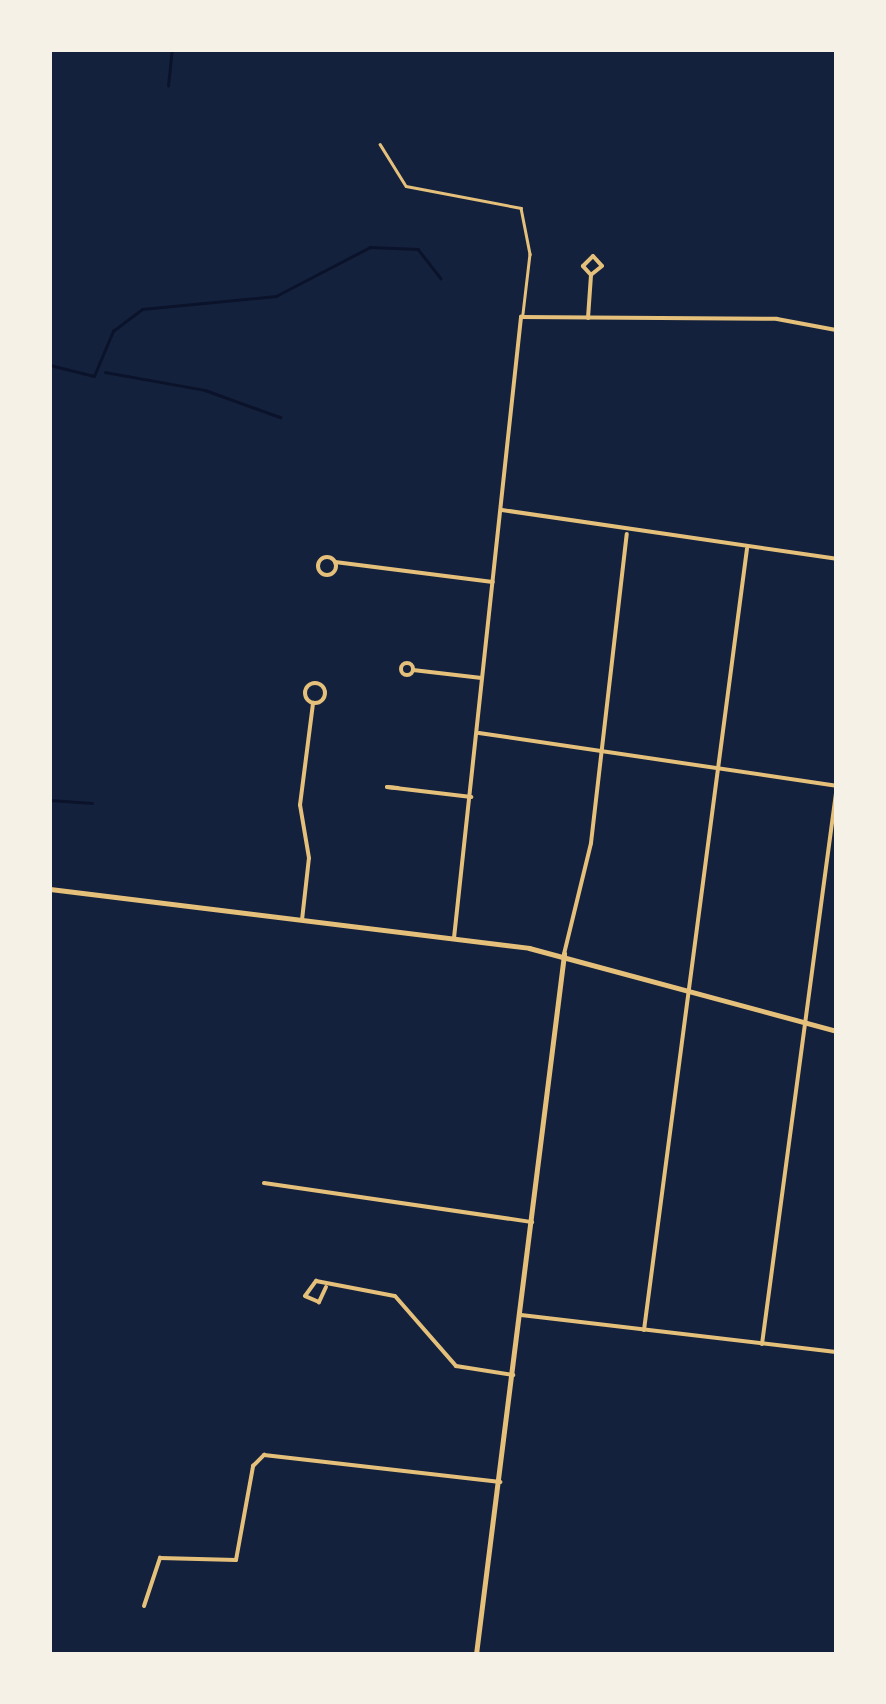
<!DOCTYPE html>
<html>
<head>
<meta charset="utf-8">
<style>
	body { margin:0 }
	#map { position:relative; width:886px; height:1704px; overflow:hidden; background:#14213d; font-family:"DejaVu Sans",sans-serif }
	div>[style] { position:absolute }
	.stream>* { height:2.5px; margin:-1.25px; padding:0 1.25px; transform-origin:1.25px; border-radius:1.25px; background:#0b132b }
	.service>* { height:2.5px; margin:-1.25px; padding:0 1.25px; transform-origin:1.25px; border-radius:1.25px; background:#e5c07b }
	.minor>* { height:4px; margin:-2px; padding:0 2px; transform-origin:2px; border-radius:2px; background:#e5c07b }
	.minor>.ring { margin:-2px; padding:0; box-sizing:content-box; background:none; border:4px solid #e5c07b; border-radius:50% }
	.tertiary>* { height:5px; margin:-2.5px; padding:0 2.5px; transform-origin:2.5px; border-radius:2.5px; background:#e5c07b }
	.secondary>* { height:5px; margin:-2.5px; padding:0 2.5px; transform-origin:2.5px; border-radius:2.5px; background:#e5c07b }
	span { translate:-50% -50%; white-space:nowrap; text-align:center; line-height:1.15; -webkit-text-stroke:8px #f6f1e7; paint-order:stroke }
	.frame { position:absolute; inset:0; border:52px solid #f6f1e7; pointer-events:none }
</style>
</head>
<body>
<div id="map">
	<div class="stream">
		<i style="left:168px;top:86px;width:36px;rotate:-84deg"></i>
		<i style="left:50px;top:365px;width:45px;rotate:14deg"></i>
		<i style="left:94px;top:376px;width:49px;rotate:-67.1deg"></i>
		<i style="left:113px;top:331px;width:36px;rotate:-37deg"></i>
		<i style="left:142px;top:309px;width:135px;rotate:-5.5deg"></i>
		<i style="left:276px;top:296px;width:106px;rotate:-27.5deg"></i>
		<i style="left:370px;top:247px;width:48px;rotate:2.4deg"></i>
		<i style="left:418px;top:249px;width:37px;rotate:52deg"></i>
		<i style="left:105px;top:372px;width:102px;rotate:10.2deg"></i>
		<i style="left:205px;top:390px;width:80px;rotate:19.8deg"></i>
		<i style="left:50px;top:800px;width:42px;rotate:4.1deg"></i>
	</div>
	<div class="service">
		<i style="left:380px;top:144px;width:49px;rotate:58.2deg"></i>
		<i style="left:406px;top:186px;width:117px;rotate:10.8deg"></i>
		<i style="left:521px;top:208px;width:47px;rotate:78.9deg"></i>
		<i style="left:530px;top:254px;width:60px;rotate:96.7deg"></i>
	</div>
	<div class="minor">
		<i style="left:588px;top:318px;width:43px;rotate:-86deg"></i>
		<i style="left:591px;top:275px;width:12px;rotate:-132deg"></i>
		<i style="left:583px;top:266px;width:14px;rotate:-45deg"></i>
		<i style="left:593px;top:256px;width:13px;rotate:48deg"></i>
		<i style="left:602px;top:266px;width:14px;rotate:141deg"></i>
		<i style="left:502px;top:510px;width:338px;rotate:8.3deg"></i>
		<i class="ring" style="left:318px;top:557px;width:14px;height:14px"></i>
		<i style="left:335px;top:562px;width:159px;rotate:7.2deg"></i>
		<i class="ring" style="left:401px;top:663px;width:8px;height:8px"></i>
		<i style="left:413px;top:670px;width:69px;rotate:6.6deg"></i>
		<i class="ring" style="left:305px;top:683px;width:16px;height:16px"></i>
		<i style="left:479px;top:733px;width:361px;rotate:8.4deg"></i>
		<i style="left:398px;top:788px;width:11px;rotate:-175deg"></i>
		<i style="left:387px;top:787px;width:85px;rotate:6.8deg"></i>
		<i style="left:302px;top:920px;width:62px;rotate:-83.6deg"></i>
		<i style="left:309px;top:858px;width:54px;rotate:-99.6deg"></i>
		<i style="left:300px;top:805px;width:103px;rotate:-82.7deg"></i>
		<i style="left:454px;top:938px;width:625px;rotate:-83.84deg"></i>
		<i style="left:521px;top:317px;width:256px;rotate:0.4deg"></i>
		<i style="left:777px;top:319px;width:60px;rotate:10.6deg"></i>
		<i style="left:564px;top:954px;width:114px;rotate:-76.3deg"></i>
		<i style="left:591px;top:843px;width:311px;rotate:-83.4deg"></i>
		<i style="left:264px;top:1183px;width:271px;rotate:8.3deg"></i>
		<i style="left:326px;top:1287px;width:17px;rotate:115deg"></i>
		<i style="left:319px;top:1302px;width:15px;rotate:-157deg"></i>
		<i style="left:305px;top:1296px;width:19px;rotate:-54deg"></i>
		<i style="left:316px;top:1281px;width:80px;rotate:10.8deg"></i>
		<i style="left:395px;top:1296px;width:93px;rotate:48.9deg"></i>
		<i style="left:456px;top:1366px;width:58px;rotate:9deg"></i>
		<i style="left:521px;top:1315px;width:317px;rotate:6.7deg"></i>
		<i style="left:644px;top:1330px;width:788px;rotate:-82.49deg"></i>
		<i style="left:762px;top:1344px;width:556px;rotate:-82.35deg"></i>
		<i style="left:144px;top:1606px;width:51px;rotate:-71.6deg"></i>
		<i style="left:160px;top:1558px;width:76px;rotate:1.5deg"></i>
		<i style="left:236px;top:1560px;width:96px;rotate:-79.7deg"></i>
		<i style="left:253px;top:1466px;width:16px;rotate:-45deg"></i>
		<i style="left:264px;top:1455px;width:238px;rotate:6.5deg"></i>
	</div>
	<div class="tertiary">
		<i style="left:476px;top:1654px;width:706px;rotate:-82.83deg"></i>
	</div>
	<div class="secondary">
		<i style="left:50px;top:889px;width:483px;rotate:7deg"></i>
		<i style="left:529px;top:948px;width:318px;rotate:15.1deg"></i>
	</div>
	<div class="frame"></div>
</div>
</body>
</html>
